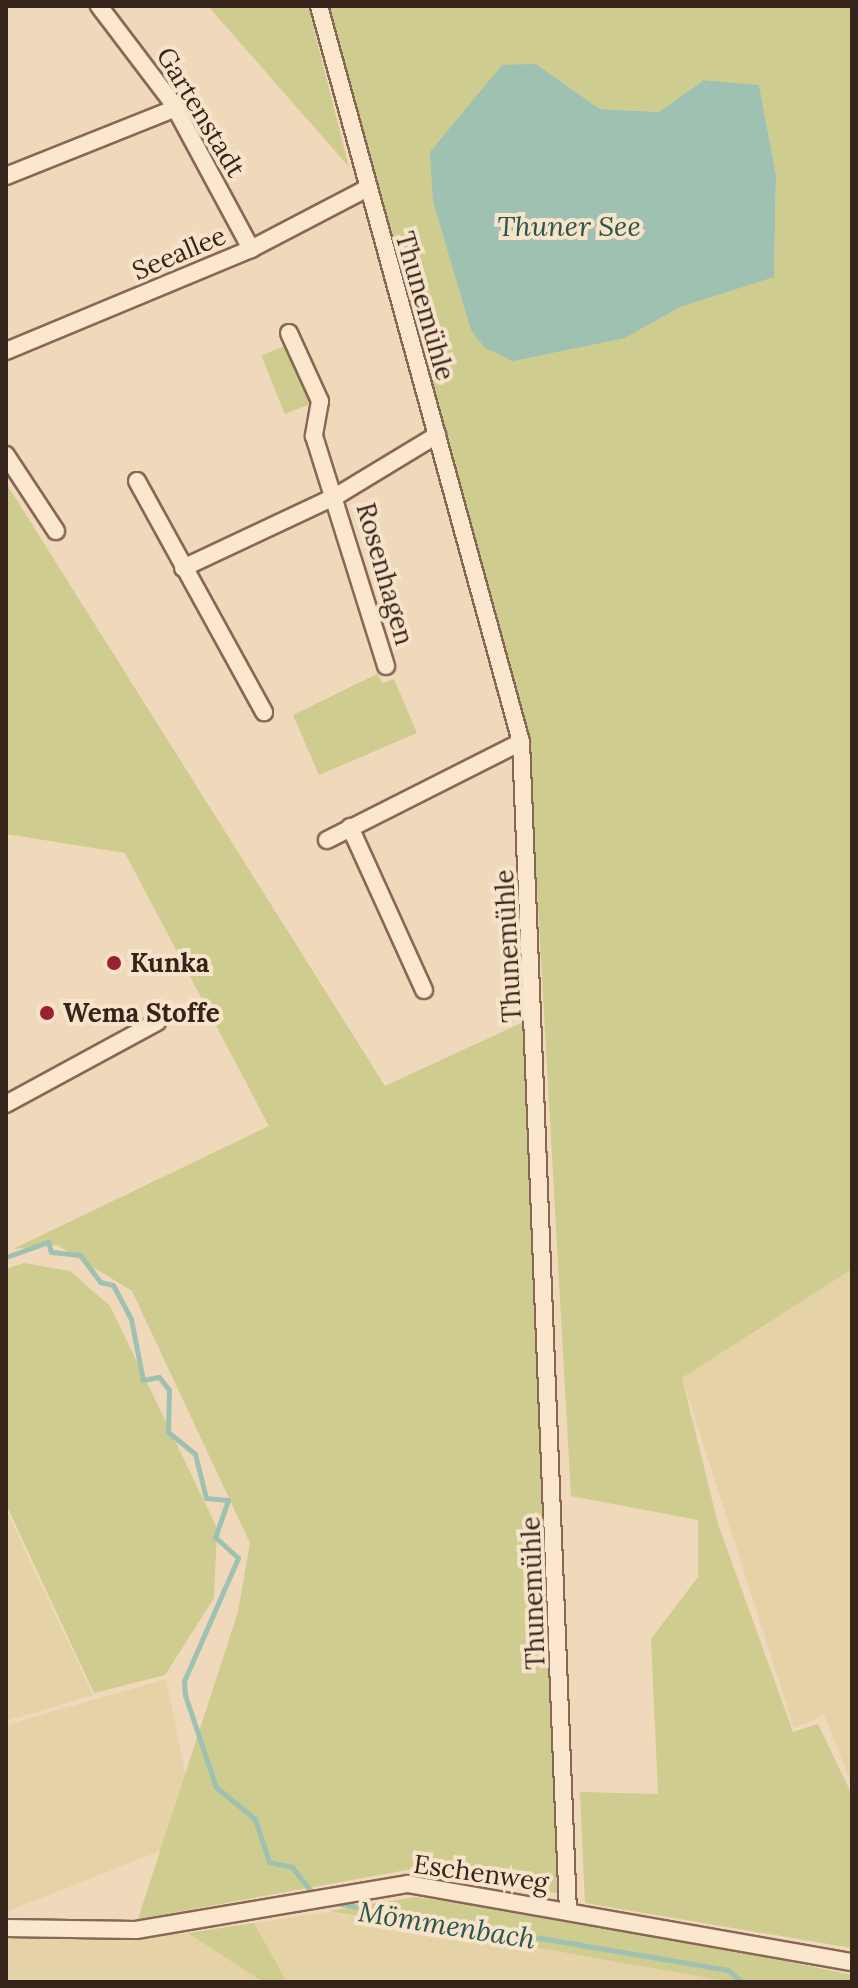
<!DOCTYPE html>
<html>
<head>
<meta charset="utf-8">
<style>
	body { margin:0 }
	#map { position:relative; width:858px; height:1988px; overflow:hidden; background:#f0d8bb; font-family:Lora,serif }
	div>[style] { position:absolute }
	.farmland>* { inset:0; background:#e6d2a7 }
	.green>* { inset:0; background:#cecc8e; transform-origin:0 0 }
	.water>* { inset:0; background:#9fc1b2 }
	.stream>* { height:5px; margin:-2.5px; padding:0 2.5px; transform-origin:2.5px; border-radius:2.5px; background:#9fc1b2 }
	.roads { filter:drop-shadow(2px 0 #886754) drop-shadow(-2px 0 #886754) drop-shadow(0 2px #886754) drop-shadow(0 -2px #886754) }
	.minor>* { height:16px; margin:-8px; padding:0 8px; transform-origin:8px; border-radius:8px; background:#fbe6ce }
	.dots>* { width:22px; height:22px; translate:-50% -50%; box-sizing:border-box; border:4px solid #f7e3ca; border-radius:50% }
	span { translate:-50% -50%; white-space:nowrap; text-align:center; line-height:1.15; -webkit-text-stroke:8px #f7e3ca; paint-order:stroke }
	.street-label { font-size:26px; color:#36231a }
	.poi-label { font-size:26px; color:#36231a; font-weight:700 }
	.left { translate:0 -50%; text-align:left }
	.water-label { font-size:28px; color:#28574d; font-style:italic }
	.frame { position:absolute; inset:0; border:8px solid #36231a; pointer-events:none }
</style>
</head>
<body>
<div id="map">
	<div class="farmland">
		<i style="clip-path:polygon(852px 1269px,852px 1785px,824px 1715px,794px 1728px,682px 1378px)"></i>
		<i style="clip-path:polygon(6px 1510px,93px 1695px,6px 1721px)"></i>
		<i style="clip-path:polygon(166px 1679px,198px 1836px,6px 1912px,6px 1725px)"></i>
		<i style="clip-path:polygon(329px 1912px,728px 1978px,729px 1982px,280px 1982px,286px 1979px,254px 1923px)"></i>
		<i style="clip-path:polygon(188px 1933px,263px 1982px,6px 1982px,6px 1937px)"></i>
	</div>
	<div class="green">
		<i style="clip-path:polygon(208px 6px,308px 6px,349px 167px)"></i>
		<i style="clip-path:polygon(evenodd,325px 6px,852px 6px,852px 1269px,682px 1378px,718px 1524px,793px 1732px,818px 1724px,852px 1795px,852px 1948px,585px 1903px,580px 1792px,658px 1794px,651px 1639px,698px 1577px,698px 1520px,571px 1496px,529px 744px,325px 6px,536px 64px,600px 109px,659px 112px,704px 80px,759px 85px,776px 175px,774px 276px,680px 307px,625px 338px,536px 64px)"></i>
		<i style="left:290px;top:344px;width:63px;height:31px;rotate:68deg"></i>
		<i style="clip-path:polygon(6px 483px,385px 1086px,528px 1020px,562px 1894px,412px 1869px,138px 1919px,238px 1612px,250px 1543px,132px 1291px,57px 1245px,13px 1249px,269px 1126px,125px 853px,6px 834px)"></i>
		<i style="clip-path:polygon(377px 674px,383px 683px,394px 679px,417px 733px,319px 775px,293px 715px)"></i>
		<i style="clip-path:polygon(24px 1263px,70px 1271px,110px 1306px,217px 1528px,214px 1598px,165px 1675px,94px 1693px,6px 1504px,6px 1269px)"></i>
		<i style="clip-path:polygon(415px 1897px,608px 1924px,852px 1975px,852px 1982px,732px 1982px,329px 1911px)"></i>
		<i style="clip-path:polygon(254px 1923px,286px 1980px,263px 1982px,188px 1933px)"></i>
	</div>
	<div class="water">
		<i style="clip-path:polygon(536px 64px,600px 109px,659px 112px,704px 80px,759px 85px,776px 175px,774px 277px,680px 307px,625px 338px,513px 361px,485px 348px,471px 330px,433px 201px,430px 152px,502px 65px)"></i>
	</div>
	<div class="stream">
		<i style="left:6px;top:1257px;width:45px;rotate:-19.7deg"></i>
		<i style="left:48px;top:1242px;width:10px;rotate:73deg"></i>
		<i style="left:51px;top:1252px;width:29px;rotate:6deg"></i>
		<i style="left:80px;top:1255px;width:34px;rotate:53deg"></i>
		<i style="left:100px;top:1282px;width:13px;rotate:13deg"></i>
		<i style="left:113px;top:1285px;width:38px;rotate:62deg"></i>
		<i style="left:131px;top:1319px;width:62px;rotate:78.9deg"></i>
		<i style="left:143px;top:1380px;width:16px;rotate:-11deg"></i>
		<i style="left:159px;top:1377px;width:16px;rotate:52deg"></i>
		<i style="left:169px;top:1390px;width:42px;rotate:91.4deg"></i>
		<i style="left:168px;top:1432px;width:35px;rotate:39deg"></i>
		<i style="left:195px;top:1454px;width:45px;rotate:76deg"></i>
		<i style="left:206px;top:1498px;width:22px;rotate:5deg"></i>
		<i style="left:228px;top:1500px;width:39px;rotate:109deg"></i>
		<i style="left:215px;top:1537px;width:31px;rotate:42deg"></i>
		<i style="left:238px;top:1558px;width:134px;rotate:113.7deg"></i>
		<i style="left:184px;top:1681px;width:14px;rotate:86deg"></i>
		<i style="left:185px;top:1695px;width:97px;rotate:71.4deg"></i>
		<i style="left:216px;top:1787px;width:50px;rotate:39.4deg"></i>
		<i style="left:255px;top:1819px;width:45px;rotate:72deg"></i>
		<i style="left:269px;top:1862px;width:24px;rotate:12deg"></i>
		<i style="left:292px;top:1867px;width:36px;rotate:52deg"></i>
		<i style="left:330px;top:1902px;width:404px;rotate:9.7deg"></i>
		<i style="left:728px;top:1970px;width:18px;rotate:41deg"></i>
	</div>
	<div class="roads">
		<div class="minor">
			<i style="left:99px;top:6px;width:121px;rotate:52.8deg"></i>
			<i style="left:172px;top:102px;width:167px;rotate:61.7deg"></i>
			<i style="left:319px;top:6px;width:763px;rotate:74.65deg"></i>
			<i style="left:521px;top:742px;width:1169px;rotate:87.7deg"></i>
			<i style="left:6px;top:176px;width:183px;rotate:-21.8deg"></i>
			<i style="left:289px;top:333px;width:75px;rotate:65.5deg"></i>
			<i style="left:320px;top:401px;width:36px;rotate:100deg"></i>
			<i style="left:314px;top:436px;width:241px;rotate:72.6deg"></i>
			<i style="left:6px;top:351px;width:265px;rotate:-22.6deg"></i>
			<i style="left:251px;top:249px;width:130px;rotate:-27.6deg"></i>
			<i style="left:6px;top:455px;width:91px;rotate:56.7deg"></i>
			<i style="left:137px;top:481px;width:264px;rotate:61.2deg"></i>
			<i style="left:183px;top:568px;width:171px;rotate:-25.2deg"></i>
			<i style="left:338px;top:495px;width:116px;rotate:-31.2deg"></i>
			<i style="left:350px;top:827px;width:179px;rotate:65.6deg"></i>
			<i style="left:327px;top:840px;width:217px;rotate:-26.8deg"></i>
			<i style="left:6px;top:1104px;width:172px;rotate:-28.5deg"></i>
			<i style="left:6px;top:1928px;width:130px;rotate:0.9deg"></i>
			<i style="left:136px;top:1930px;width:276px;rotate:-9.6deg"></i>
			<i style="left:408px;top:1884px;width:451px;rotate:10deg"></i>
		</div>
	</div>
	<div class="dots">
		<i style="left:114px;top:963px;background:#9b2034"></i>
		<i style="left:47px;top:1013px;background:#9b2034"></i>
	</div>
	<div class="street-label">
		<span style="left:201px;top:112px;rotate:59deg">Gartenstadt</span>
		<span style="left:179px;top:253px;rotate:-23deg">Seeallee</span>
		<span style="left:425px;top:306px;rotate:74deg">Thunemühle</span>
		<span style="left:385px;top:574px;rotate:74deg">Rosenhagen</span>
		<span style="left:508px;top:946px;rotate:-93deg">Thunemühle</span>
		<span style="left:533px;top:1593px;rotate:-92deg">Thunemühle</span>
		<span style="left:481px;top:1873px;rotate:8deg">Eschenweg</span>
	</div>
	<div class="poi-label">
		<span class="left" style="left:130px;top:963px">Kunka</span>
		<span class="left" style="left:63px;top:1013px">Wema Stoffe</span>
	</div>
	<div class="water-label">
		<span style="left:569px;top:226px">Thuner See</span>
		<span style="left:447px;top:1925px;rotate:9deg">Mömmenbach</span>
	</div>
	<div class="frame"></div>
</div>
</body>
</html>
